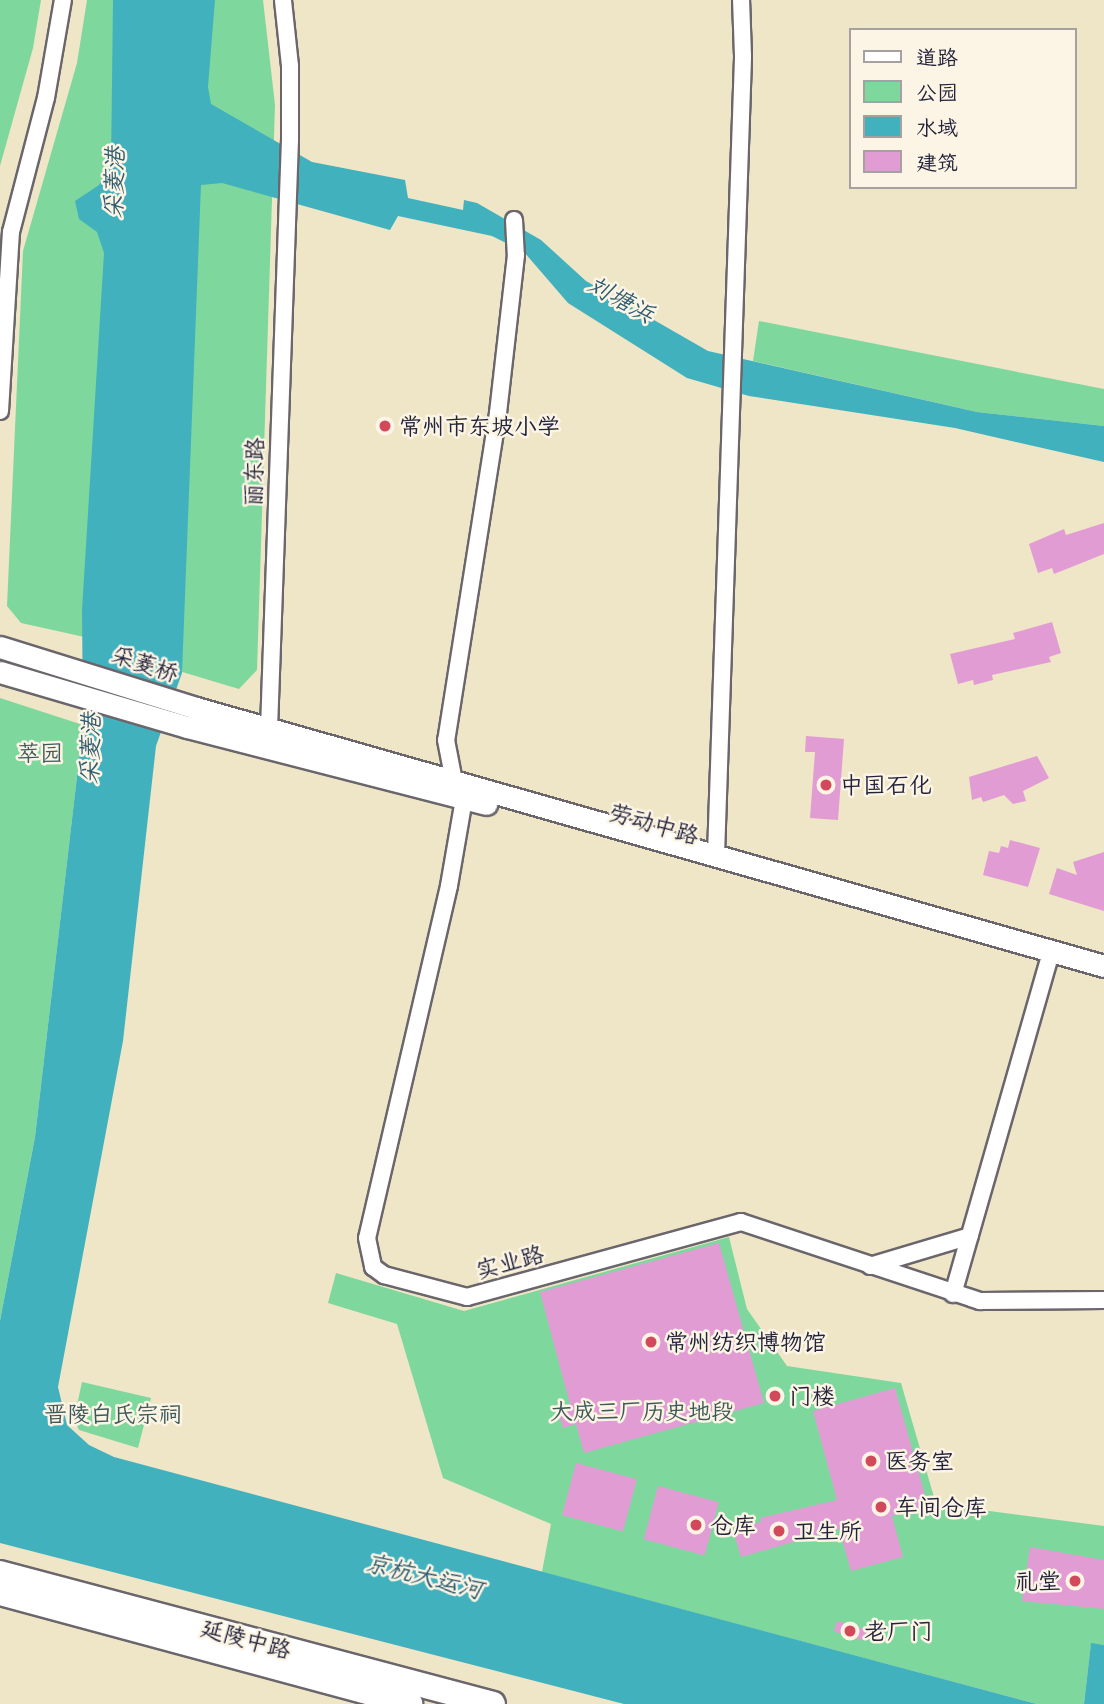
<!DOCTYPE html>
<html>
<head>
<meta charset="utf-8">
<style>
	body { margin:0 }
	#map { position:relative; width:1104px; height:1704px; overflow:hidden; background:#efe5c7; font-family:Itim,"LXGW WenKai TC",sans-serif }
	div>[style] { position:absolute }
	.green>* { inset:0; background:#7ed89e }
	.water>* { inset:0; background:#42b1be }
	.building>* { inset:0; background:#e19cd4; transform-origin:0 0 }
	.roads { filter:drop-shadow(2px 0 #6a666c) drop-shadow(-2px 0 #6a666c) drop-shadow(0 2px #6a666c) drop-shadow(0 -2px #6a666c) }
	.street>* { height:16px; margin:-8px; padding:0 8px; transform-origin:8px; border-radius:8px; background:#fff }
	.secondary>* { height:21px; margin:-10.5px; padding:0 10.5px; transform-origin:10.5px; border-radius:10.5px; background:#fff }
	.primary>* { height:24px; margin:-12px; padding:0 12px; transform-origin:12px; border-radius:12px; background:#fff }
	.dots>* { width:19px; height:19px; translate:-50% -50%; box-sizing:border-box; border:4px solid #fcf5e5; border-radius:50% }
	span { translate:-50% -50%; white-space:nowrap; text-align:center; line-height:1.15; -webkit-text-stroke:5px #fcf5e5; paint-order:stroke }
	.poi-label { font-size:23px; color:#22223b }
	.left { translate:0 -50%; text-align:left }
	.right { translate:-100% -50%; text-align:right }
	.street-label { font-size:23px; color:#22223b }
	.park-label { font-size:23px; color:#3e5959 }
	.water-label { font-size:24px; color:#2f5b6f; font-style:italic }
	.legend { position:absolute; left:849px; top:28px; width:228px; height:161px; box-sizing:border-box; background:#fcf5e5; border:2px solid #a5a1a1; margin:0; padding:9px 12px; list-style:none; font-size:21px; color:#22223b }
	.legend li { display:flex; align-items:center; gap:14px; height:35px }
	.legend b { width:35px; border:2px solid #a5a1a1 }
</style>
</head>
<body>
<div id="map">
	<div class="green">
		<i style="clip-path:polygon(0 0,41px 0,33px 48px,0 166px)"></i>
		<i style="clip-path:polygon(87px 0,122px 0,98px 640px,21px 623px,7px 606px,23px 251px,77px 63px)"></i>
		<i style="clip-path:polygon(191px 0,263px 0,275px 105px,257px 670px,239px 689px,159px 665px)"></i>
		<i style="clip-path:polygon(759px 321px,1104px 389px,1104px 426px,977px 412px,753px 361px)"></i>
		<i style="clip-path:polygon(0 698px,83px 725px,35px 1137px,0 1321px)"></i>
		<i style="clip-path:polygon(729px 1237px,747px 1309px,787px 1366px,901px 1383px,936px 1504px,1104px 1526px,1104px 1645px,1091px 1644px,1084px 1704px,1037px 1704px,542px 1572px,551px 1524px,443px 1478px,397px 1324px,328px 1303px,336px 1273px,464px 1311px)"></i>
		<i style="clip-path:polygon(82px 1382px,151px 1398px,138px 1448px,79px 1430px,74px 1419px)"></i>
	</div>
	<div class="water">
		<i style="clip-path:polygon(113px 0,215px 0,208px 87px,211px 104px,312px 162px,405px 180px,408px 198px,463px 210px,464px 200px,477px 203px,541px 240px,586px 281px,708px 351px,977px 412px,1104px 426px,1104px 462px,955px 428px,749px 396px,687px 378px,568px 303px,524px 252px,492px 236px,398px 216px,390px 230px,222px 183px,201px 185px,182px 673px,156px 746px,123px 1041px,58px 1387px,67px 1425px,89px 1445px,114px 1457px,1037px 1704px,624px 1704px,0 1543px,0 1321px,35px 1137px,83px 725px,82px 610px,104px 253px,97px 232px,79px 219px,75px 201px,99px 185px,111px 163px)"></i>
		<i style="clip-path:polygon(1091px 1643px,1104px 1645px,1104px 1704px,1084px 1704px)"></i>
	</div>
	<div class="building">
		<i style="clip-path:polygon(1104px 523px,1104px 554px,1054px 574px,1052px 568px,1038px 573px,1029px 544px,1064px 529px,1066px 535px)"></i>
		<i style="clip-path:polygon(1052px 622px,1061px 653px,1049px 657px,1051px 662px,992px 675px,993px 680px,974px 685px,973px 680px,958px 684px,950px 654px,1015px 639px,1013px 633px)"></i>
		<i style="clip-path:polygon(806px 736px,844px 739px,838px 820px,810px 818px,815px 752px,805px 752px)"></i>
		<i style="clip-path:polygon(1037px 756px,1049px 778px,1023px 791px,1026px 801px,1013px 804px,1004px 795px,983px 802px,981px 797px,972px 800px,969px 777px)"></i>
		<i style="clip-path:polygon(1010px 840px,1040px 848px,1028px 887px,983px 875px,989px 851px,999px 853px,1001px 846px,1008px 848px)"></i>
		<i style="clip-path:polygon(1104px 852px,1104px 911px,1049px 894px,1057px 868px,1077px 875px,1073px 862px)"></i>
		<i style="clip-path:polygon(719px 1243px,764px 1403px,584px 1453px,576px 1424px,563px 1428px,557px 1408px,570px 1404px,540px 1292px)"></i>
		<i style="clip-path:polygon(895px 1388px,928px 1506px,892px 1516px,903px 1557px,851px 1571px,839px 1529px,741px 1557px,733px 1530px,761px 1522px,760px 1518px,837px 1500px,813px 1411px)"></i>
		<i style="left:576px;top:1463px;width:63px;height:54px;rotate:15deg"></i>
		<i style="left:658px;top:1486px;width:63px;height:55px;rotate:15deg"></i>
		<i style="clip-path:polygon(1030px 1547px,1104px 1560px,1104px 1609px,1022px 1601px)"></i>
		<i style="left:837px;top:1621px;width:31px;height:11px;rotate:17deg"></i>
	</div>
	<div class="roads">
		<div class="street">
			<i style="left:514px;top:220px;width:35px;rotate:87deg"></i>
			<i style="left:516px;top:255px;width:159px;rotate:96.5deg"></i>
			<i style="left:498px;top:413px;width:331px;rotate:99deg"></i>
			<i style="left:446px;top:740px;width:42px;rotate:79deg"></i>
			<i style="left:454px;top:781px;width:21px;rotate:61deg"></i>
			<i style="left:464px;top:799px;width:88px;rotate:99.8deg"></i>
			<i style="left:449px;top:886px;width:361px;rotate:103.1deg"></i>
			<i style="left:367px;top:1238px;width:30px;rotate:78deg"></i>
			<i style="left:373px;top:1267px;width:14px;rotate:36deg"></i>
			<i style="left:384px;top:1275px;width:86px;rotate:14.8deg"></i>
			<i style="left:467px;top:1297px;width:284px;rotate:-15.3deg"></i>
			<i style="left:741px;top:1222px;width:252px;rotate:18.3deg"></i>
			<i style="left:980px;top:1301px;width:124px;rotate:-0.5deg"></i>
			<i style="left:0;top:411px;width:179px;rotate:-86.5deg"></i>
			<i style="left:11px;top:232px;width:138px;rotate:-75.4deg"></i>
			<i style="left:46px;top:98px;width:99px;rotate:-80.2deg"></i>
			<i style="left:269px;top:729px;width:590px;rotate:-87.96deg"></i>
			<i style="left:290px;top:139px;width:73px;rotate:-90deg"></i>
			<i style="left:290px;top:66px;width:66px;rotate:-96.1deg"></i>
			<i style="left:716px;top:855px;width:799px;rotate:-88.06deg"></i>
			<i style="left:743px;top:56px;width:56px;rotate:-92deg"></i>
			<i style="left:870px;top:1266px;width:104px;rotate:-16.7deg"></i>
			<i style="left:953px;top:1294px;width:345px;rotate:-74deg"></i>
		</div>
		<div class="secondary">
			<i style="left:0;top:647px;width:205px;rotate:17.3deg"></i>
			<i style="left:196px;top:708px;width:944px;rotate:15.86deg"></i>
			<i style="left:0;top:672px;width:195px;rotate:16.4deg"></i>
			<i style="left:187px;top:727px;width:309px;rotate:14.4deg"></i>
		</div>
		<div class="primary">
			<i style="left:0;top:1573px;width:510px;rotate:14.88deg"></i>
			<i style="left:0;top:1593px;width:425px;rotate:15.1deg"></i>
		</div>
	</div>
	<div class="dots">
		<i style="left:385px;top:426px;background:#d1495b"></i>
		<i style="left:826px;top:785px;background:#d1495b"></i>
		<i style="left:651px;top:1342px;background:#d1495b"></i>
		<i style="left:775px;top:1396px;background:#d1495b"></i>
		<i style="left:871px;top:1461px;background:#d1495b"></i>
		<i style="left:881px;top:1507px;background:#d1495b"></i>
		<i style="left:696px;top:1525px;background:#d1495b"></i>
		<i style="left:779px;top:1531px;background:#d1495b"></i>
		<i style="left:1075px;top:1581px;background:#d1495b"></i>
		<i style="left:850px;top:1631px;background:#d1495b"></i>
	</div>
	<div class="poi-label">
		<span class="left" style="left:399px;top:426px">常州市东坡小学</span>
		<span class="left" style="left:840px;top:785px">中国石化</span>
		<span class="left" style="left:665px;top:1342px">常州纺织博物馆</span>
		<span class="left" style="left:789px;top:1396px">门楼</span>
		<span class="left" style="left:885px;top:1461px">医务室</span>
		<span class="left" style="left:895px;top:1507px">车间仓库</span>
		<span class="left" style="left:710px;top:1525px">仓库</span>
		<span class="left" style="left:793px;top:1531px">卫生所</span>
		<span class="right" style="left:1061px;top:1581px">礼堂</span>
		<span class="left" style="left:864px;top:1631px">老厂门</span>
	</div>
	<div class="street-label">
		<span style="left:254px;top:472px;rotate:-88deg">丽东路</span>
		<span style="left:145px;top:664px;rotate:18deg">采菱桥</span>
		<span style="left:654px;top:824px;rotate:16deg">劳动中路</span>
		<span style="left:510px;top:1262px;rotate:-15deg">实业路</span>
		<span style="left:246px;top:1639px;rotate:15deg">延陵中路</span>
	</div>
	<div class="park-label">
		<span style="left:40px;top:753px">萃园</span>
		<span style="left:642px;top:1411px">大成三厂历史地段</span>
		<span style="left:113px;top:1414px">晋陵白氏宗祠</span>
	</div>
	<div class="water-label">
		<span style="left:114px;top:183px;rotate:-88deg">采菱港</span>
		<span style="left:621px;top:299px;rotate:29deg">刘塘浜</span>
		<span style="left:90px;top:749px;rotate:-88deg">采菱港</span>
		<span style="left:424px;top:1576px;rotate:14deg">京杭大运河</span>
	</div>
	<ul class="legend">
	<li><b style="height:9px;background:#fff"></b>道路</li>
	<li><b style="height:19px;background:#7ed89e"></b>公园</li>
	<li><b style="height:19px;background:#42b1be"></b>水域</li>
	<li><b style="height:19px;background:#e19cd4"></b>建筑</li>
	</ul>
</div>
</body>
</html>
